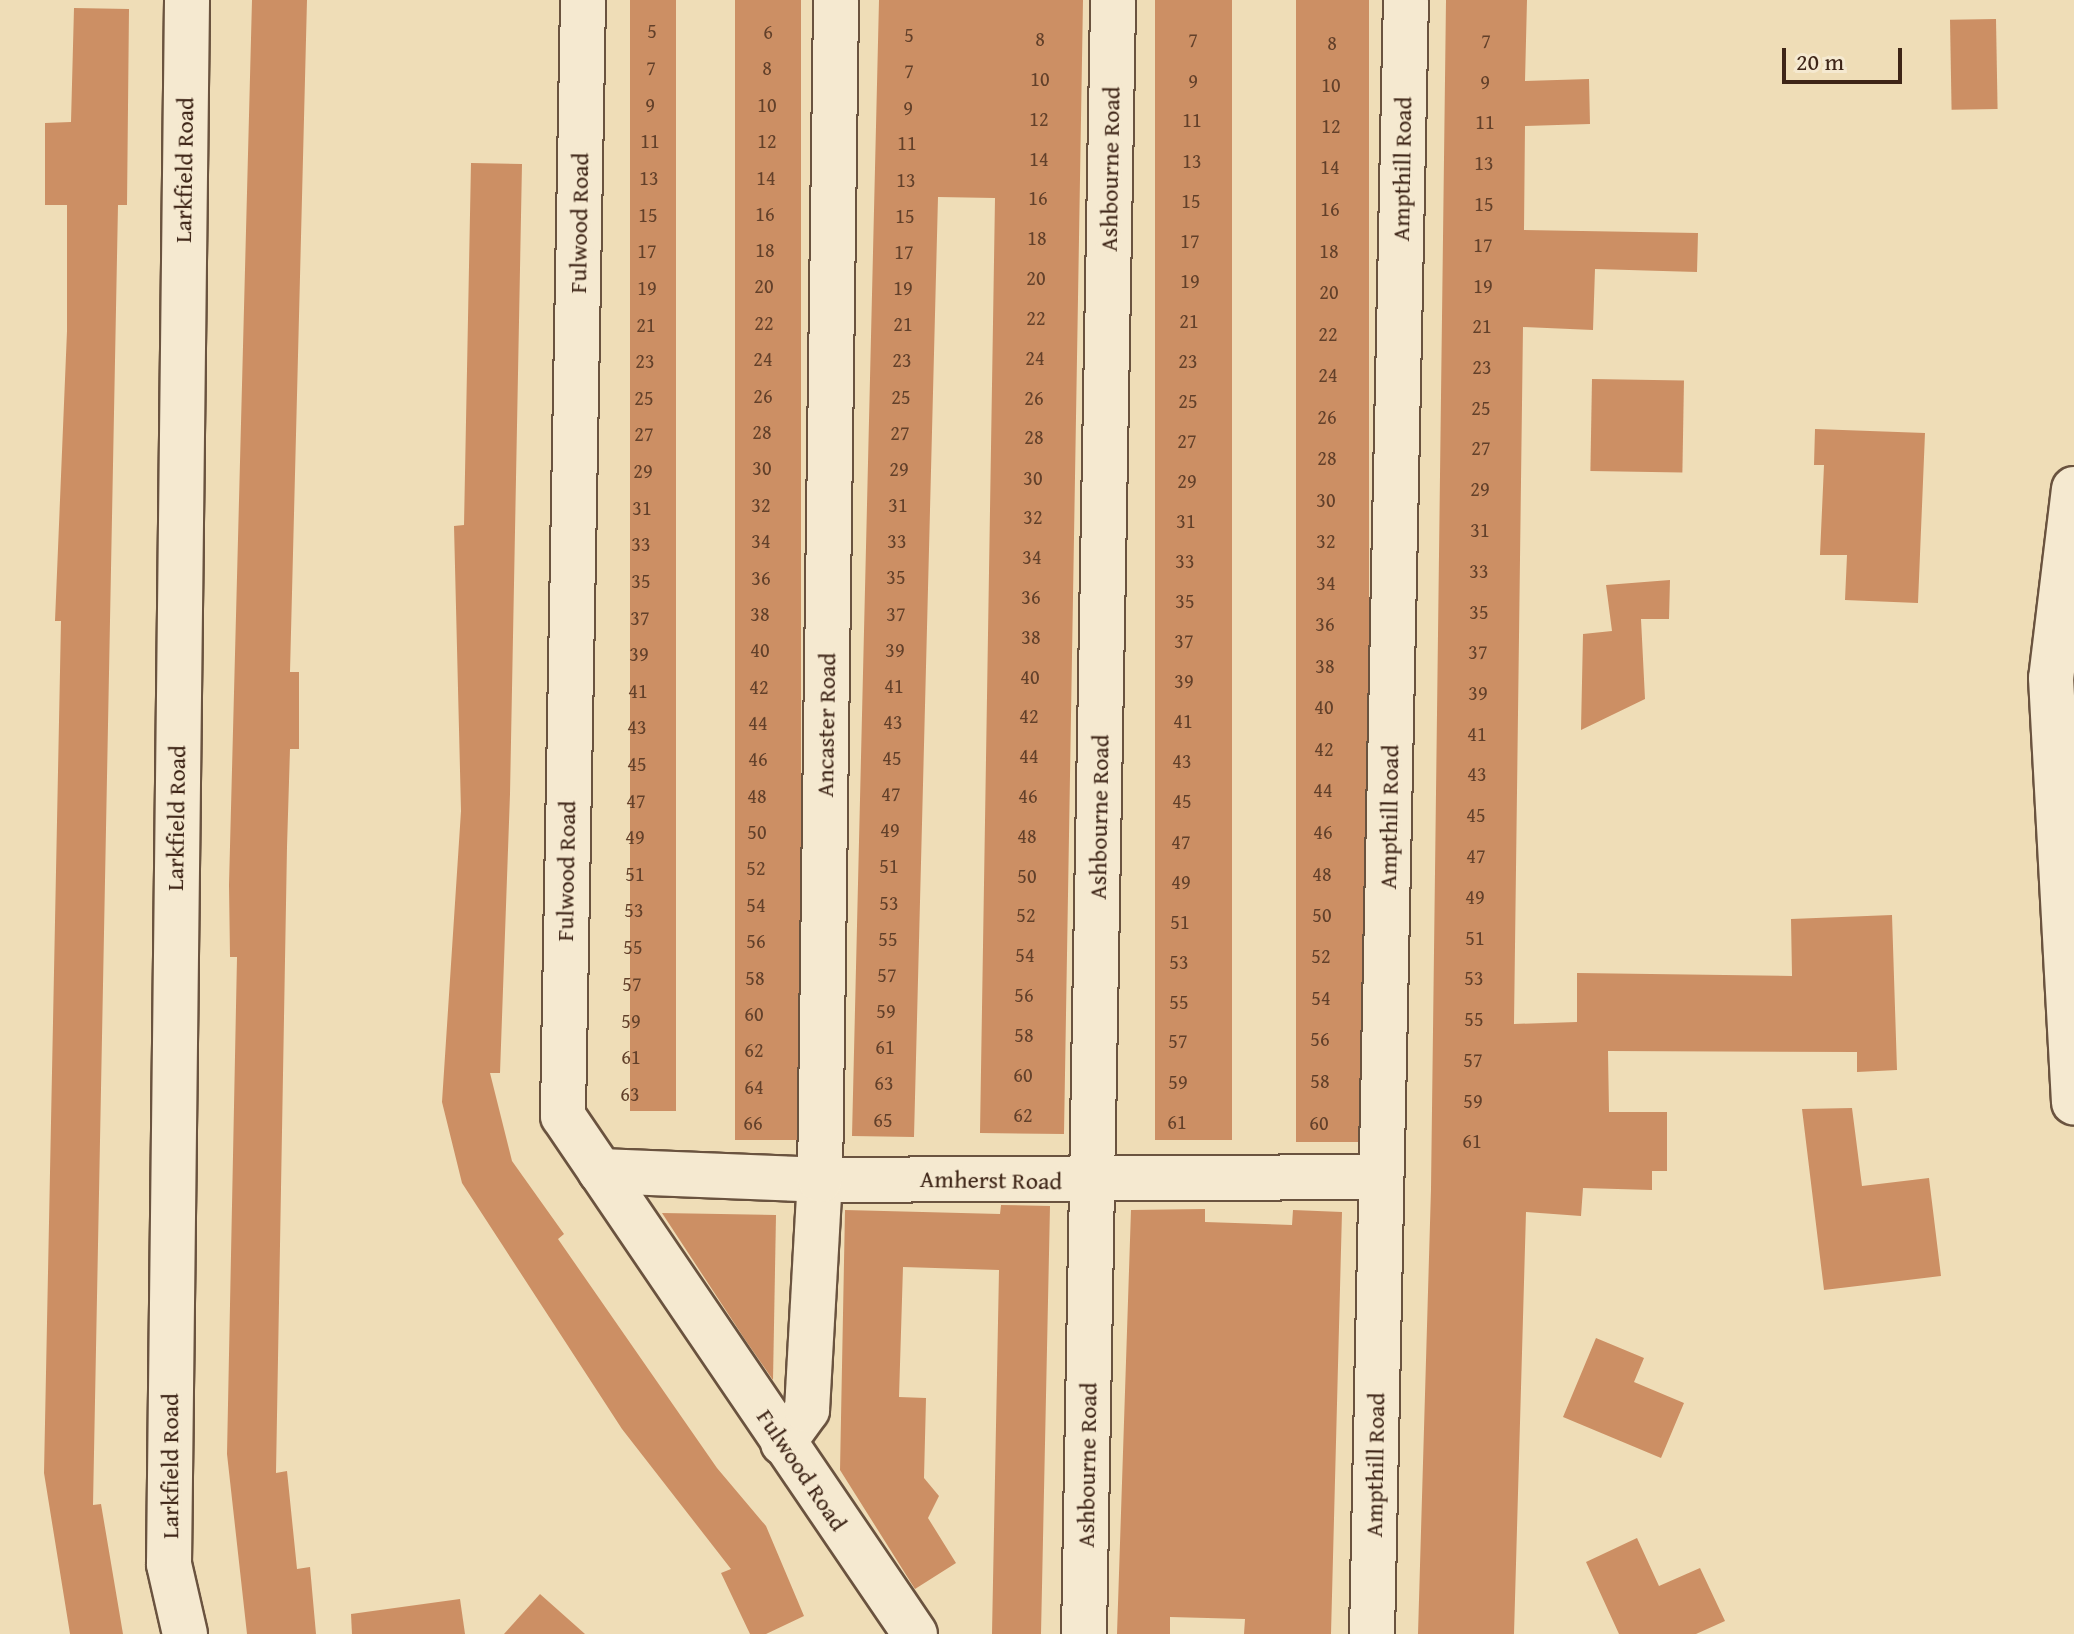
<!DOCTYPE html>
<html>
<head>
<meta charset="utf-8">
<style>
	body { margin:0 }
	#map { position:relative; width:2074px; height:1634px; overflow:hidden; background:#efddb7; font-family:"Gentium Book Plus",serif }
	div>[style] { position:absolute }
	.building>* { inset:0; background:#cc8f64; transform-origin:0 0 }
	.roads { filter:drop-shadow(2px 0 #6a533f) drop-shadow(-2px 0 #6a533f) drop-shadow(0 2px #6a533f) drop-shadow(0 -2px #6a533f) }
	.street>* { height:44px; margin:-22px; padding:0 22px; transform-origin:22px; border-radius:22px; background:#f5e9d0 }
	span { translate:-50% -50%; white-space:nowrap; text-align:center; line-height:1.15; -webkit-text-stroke:6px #f5e9d0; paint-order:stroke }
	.number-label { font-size:20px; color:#62402a }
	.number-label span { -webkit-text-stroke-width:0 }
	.street-label { font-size:24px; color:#3e2517 }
	.scale { position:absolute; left:1782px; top:48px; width:120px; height:36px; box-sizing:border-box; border:4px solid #3e2517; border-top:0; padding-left:10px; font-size:24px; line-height:28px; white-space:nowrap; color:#3e2517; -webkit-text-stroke:6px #f5e9d0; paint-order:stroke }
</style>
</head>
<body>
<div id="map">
	<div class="building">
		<i style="clip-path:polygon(252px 0,307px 0,290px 672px,299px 672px,299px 749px,290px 749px,287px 847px,276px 1473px,287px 1471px,297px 1569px,310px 1567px,316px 1634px,247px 1634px,227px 1454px,237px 957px,230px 957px,229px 885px)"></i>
		<i style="left:630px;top:0;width:46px;height:1111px"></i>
		<i style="left:735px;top:0;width:66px;height:1140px"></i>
		<i style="clip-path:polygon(879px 0,1083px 0,1064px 1134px,980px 1133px,995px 198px,938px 197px,914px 1137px,852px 1136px)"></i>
		<i style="left:1155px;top:0;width:77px;height:1140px"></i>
		<i style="left:1296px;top:0;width:73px;height:1142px"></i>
		<i style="clip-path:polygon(1446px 0,1527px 0,1525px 81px,1589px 79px,1590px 124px,1525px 126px,1524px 230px,1698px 233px,1697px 272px,1595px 269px,1593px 330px,1523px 327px,1514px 1024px,1577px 1022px,1577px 973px,1792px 976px,1791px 919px,1892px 915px,1897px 1070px,1857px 1072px,1857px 1052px,1608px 1051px,1609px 1112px,1667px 1112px,1667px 1171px,1652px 1171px,1652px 1190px,1583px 1188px,1581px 1216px,1526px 1212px,1514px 1634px,1418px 1634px,1431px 1189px)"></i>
		<i style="clip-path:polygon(74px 8px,129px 9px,127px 205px,118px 205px,93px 1505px,101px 1504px,123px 1634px,70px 1634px,44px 1473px,61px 621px,55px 621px,67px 331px,67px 205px,45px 205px,45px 123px,71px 122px)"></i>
		<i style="left:1996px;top:19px;width:90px;height:46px;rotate:89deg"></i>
		<i style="clip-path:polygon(471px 163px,522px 164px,510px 794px,500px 1073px,490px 1073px,512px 1161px,564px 1234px,558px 1239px,717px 1468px,766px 1526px,804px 1616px,766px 1634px,750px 1634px,721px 1573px,731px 1569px,622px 1429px,462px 1183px,442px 1102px,461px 811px,454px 526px,464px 525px)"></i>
		<i style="left:1592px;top:379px;width:92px;height:92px;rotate:1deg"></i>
		<i style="clip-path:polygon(1815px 429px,1925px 433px,1918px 603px,1845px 600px,1847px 555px,1820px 555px,1824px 465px,1814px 465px)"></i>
		<i style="clip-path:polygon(1670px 580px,1669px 619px,1641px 619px,1645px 699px,1581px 730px,1583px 634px,1612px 631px,1606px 585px)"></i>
		<i style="clip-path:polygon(1852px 1108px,1862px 1186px,1929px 1178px,1941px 1276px,1824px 1290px,1802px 1109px)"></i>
		<i style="clip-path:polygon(1001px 1205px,1050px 1206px,1041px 1634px,992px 1634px,999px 1270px,903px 1267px,899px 1397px,926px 1398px,924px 1478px,939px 1496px,928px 1518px,956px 1563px,915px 1589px,840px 1470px,845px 1210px,1000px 1214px)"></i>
		<i style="clip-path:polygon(1205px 1209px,1205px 1222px,1292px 1225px,1293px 1210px,1342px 1212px,1331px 1634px,1244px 1634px,1245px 1619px,1170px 1617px,1170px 1634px,1117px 1634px,1131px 1210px)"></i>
		<i style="clip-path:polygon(662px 1213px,776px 1215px,773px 1380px,744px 1338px)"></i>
		<i style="clip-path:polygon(1596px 1338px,1644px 1358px,1634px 1382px,1684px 1403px,1661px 1458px,1563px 1417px)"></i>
		<i style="clip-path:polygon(1637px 1538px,1659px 1586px,1700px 1568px,1725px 1621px,1696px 1634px,1619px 1634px,1586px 1562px)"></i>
		<i style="clip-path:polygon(540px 1594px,585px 1634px,504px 1634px)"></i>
		<i style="clip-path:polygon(460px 1599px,465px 1634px,352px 1634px,351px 1614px)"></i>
	</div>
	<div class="roads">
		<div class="street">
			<i style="left:583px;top:0;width:1116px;rotate:91.03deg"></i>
			<i style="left:563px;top:1116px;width:626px;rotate:55.8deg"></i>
			<i style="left:2074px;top:489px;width:190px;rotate:96.9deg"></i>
			<i style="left:2051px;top:678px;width:425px;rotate:86.9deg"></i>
			<i style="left:600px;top:1171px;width:220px;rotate:2.3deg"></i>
			<i style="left:820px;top:1180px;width:561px;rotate:-0.31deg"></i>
			<i style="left:783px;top:1443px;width:41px;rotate:-54deg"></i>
			<i style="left:807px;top:1410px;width:230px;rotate:-86.8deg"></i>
			<i style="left:820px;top:1180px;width:1180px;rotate:-89.22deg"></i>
			<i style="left:185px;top:1634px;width:72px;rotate:-102.9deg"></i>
			<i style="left:169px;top:1564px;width:1564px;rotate:-89.34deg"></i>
			<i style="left:1084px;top:1634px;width:1634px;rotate:-88.98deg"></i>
			<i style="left:1372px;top:1634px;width:1634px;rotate:-88.81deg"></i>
		</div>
	</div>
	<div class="number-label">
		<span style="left:652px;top:30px">5</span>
		<span style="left:768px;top:31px">6</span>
		<span style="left:909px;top:34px">5</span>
		<span style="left:1040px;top:38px">8</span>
		<span style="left:1193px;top:39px">7</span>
		<span style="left:1486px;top:40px">7</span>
		<span style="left:1332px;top:42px">8</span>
		<span style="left:651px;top:67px">7</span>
		<span style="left:767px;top:67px">8</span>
		<span style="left:909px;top:70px">7</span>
		<span style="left:1040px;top:78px">10</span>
		<span style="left:1193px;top:80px">9</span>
		<span style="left:1485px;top:81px">9</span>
		<span style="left:1331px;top:84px">10</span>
		<span style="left:650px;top:104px">9</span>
		<span style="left:767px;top:104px">10</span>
		<span style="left:908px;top:107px">9</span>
		<span style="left:1039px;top:118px">12</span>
		<span style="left:1192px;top:119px">11</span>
		<span style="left:1485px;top:121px">11</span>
		<span style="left:1331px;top:125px">12</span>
		<span style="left:650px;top:140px">11</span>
		<span style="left:767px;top:140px">12</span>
		<span style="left:907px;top:142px">11</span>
		<span style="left:1039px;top:158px">14</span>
		<span style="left:1192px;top:160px">13</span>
		<span style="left:1484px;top:162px">13</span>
		<span style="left:1330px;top:166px">14</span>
		<span style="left:649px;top:177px">13</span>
		<span style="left:766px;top:177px">14</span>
		<span style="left:906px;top:179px">13</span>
		<span style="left:1038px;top:197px">16</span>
		<span style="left:1191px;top:200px">15</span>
		<span style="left:1484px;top:203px">15</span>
		<span style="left:1330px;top:208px">16</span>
		<span style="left:765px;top:213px">16</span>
		<span style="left:648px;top:214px">15</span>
		<span style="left:905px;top:215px">15</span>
		<span style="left:1037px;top:237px">18</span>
		<span style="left:1190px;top:240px">17</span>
		<span style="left:1483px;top:244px">17</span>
		<span style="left:765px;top:249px">18</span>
		<span style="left:647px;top:250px">17</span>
		<span style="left:1329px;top:250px">18</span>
		<span style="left:904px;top:251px">17</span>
		<span style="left:1036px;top:277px">20</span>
		<span style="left:1190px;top:280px">19</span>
		<span style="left:764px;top:285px">20</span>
		<span style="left:1483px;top:285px">19</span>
		<span style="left:647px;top:287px">19</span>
		<span style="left:903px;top:287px">19</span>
		<span style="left:1329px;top:291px">20</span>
		<span style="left:1036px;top:317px">22</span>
		<span style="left:1189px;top:320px">21</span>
		<span style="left:764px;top:322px">22</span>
		<span style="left:903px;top:323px">21</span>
		<span style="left:646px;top:324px">21</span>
		<span style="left:1482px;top:325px">21</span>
		<span style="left:1328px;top:333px">22</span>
		<span style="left:1035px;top:357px">24</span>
		<span style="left:763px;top:358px">24</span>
		<span style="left:902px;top:359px">23</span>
		<span style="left:645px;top:360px">23</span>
		<span style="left:1188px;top:360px">23</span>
		<span style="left:1482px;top:366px">23</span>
		<span style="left:1328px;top:374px">24</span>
		<span style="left:763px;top:395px">26</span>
		<span style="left:901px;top:396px">25</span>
		<span style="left:644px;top:397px">25</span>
		<span style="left:1034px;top:397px">26</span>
		<span style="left:1188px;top:400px">25</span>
		<span style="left:1481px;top:407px">25</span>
		<span style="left:1327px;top:416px">26</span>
		<span style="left:762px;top:431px">28</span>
		<span style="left:900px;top:432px">27</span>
		<span style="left:644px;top:433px">27</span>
		<span style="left:1034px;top:436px">28</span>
		<span style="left:1187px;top:440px">27</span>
		<span style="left:1481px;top:447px">27</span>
		<span style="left:1327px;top:457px">28</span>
		<span style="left:762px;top:467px">30</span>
		<span style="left:899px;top:468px">29</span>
		<span style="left:643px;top:470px">29</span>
		<span style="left:1033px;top:477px">30</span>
		<span style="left:1187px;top:480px">29</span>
		<span style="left:1480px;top:488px">29</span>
		<span style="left:1326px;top:499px">30</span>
		<span style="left:761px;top:504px">32</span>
		<span style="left:898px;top:504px">31</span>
		<span style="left:642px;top:507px">31</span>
		<span style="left:1033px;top:516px">32</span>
		<span style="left:1186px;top:520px">31</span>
		<span style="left:1480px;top:529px">31</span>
		<span style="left:761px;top:540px">34</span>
		<span style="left:897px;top:540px">33</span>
		<span style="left:1326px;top:540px">32</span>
		<span style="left:641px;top:543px">33</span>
		<span style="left:1032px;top:556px">34</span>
		<span style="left:1185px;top:560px">33</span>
		<span style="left:1479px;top:570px">33</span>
		<span style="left:896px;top:576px">35</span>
		<span style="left:761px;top:577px">36</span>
		<span style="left:641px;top:580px">35</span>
		<span style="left:1326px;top:582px">34</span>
		<span style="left:1031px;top:596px">36</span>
		<span style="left:1185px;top:600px">35</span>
		<span style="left:1479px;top:611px">35</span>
		<span style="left:760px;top:613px">38</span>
		<span style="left:896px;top:613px">37</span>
		<span style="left:640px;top:617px">37</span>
		<span style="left:1325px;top:623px">36</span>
		<span style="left:1031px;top:636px">38</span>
		<span style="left:1184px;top:640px">37</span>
		<span style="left:760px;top:649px">40</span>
		<span style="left:895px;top:649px">39</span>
		<span style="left:1478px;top:651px">37</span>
		<span style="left:639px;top:653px">39</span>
		<span style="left:1325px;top:665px">38</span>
		<span style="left:1030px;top:676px">40</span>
		<span style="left:1184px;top:680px">39</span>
		<span style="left:894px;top:685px">41</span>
		<span style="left:759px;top:686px">42</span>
		<span style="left:638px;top:690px">41</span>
		<span style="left:1478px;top:692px">39</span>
		<span style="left:1324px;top:706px">40</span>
		<span style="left:1029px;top:715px">42</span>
		<span style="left:1183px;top:720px">41</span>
		<span style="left:893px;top:721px">43</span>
		<span style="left:758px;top:722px">44</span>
		<span style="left:637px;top:726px">43</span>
		<span style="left:1477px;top:733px">41</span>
		<span style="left:1324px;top:748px">42</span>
		<span style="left:1029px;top:755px">44</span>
		<span style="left:892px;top:757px">45</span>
		<span style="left:758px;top:758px">46</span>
		<span style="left:1182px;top:760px">43</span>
		<span style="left:637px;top:763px">45</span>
		<span style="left:1477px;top:773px">43</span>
		<span style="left:1323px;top:789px">44</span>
		<span style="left:891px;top:793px">47</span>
		<span style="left:757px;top:795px">48</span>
		<span style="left:1028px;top:795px">46</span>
		<span style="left:636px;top:800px">47</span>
		<span style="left:1182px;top:800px">45</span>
		<span style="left:1476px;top:814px">45</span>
		<span style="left:890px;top:829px">49</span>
		<span style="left:757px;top:831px">50</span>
		<span style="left:1323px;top:831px">46</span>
		<span style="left:1027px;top:835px">48</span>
		<span style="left:635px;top:836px">49</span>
		<span style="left:1181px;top:841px">47</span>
		<span style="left:1476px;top:855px">47</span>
		<span style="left:889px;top:865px">51</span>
		<span style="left:756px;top:867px">52</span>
		<span style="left:635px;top:873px">51</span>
		<span style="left:1322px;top:873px">48</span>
		<span style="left:1027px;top:875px">50</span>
		<span style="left:1181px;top:881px">49</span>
		<span style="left:1475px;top:896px">49</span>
		<span style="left:889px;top:902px">53</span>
		<span style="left:756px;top:904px">54</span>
		<span style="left:634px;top:909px">53</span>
		<span style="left:1026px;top:914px">52</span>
		<span style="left:1322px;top:914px">50</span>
		<span style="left:1180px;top:921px">51</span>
		<span style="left:1475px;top:937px">51</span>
		<span style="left:888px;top:938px">55</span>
		<span style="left:756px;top:940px">56</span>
		<span style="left:633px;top:946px">55</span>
		<span style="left:1025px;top:954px">54</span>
		<span style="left:1321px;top:955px">52</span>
		<span style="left:1179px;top:961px">53</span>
		<span style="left:887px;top:974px">57</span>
		<span style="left:755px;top:977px">58</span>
		<span style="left:1474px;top:977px">53</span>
		<span style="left:632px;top:983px">57</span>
		<span style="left:1024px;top:994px">56</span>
		<span style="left:1321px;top:997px">54</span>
		<span style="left:1179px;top:1001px">55</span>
		<span style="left:886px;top:1010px">59</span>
		<span style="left:754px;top:1013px">60</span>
		<span style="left:1474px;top:1018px">55</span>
		<span style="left:631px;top:1020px">59</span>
		<span style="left:1024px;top:1034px">58</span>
		<span style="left:1320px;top:1038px">56</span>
		<span style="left:1178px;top:1040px">57</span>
		<span style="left:885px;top:1046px">61</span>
		<span style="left:754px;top:1049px">62</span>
		<span style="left:631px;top:1056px">61</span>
		<span style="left:1473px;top:1059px">57</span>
		<span style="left:1023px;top:1074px">60</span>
		<span style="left:1320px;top:1080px">58</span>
		<span style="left:1178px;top:1081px">59</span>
		<span style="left:884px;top:1082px">63</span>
		<span style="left:754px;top:1086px">64</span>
		<span style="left:630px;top:1093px">63</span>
		<span style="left:1473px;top:1100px">59</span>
		<span style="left:1023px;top:1114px">62</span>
		<span style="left:883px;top:1119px">65</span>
		<span style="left:1177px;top:1121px">61</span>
		<span style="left:753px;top:1122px">66</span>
		<span style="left:1319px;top:1122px">60</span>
		<span style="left:1472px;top:1140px">61</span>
	</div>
	<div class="street-label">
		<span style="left:1110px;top:169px;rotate:-89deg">Ashbourne Road</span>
		<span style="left:1402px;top:169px;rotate:-89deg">Ampthill Road</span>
		<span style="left:184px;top:170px;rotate:-89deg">Larkfield Road</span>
		<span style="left:579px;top:223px;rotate:-89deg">Fulwood Road</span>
		<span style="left:826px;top:725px;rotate:-89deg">Ancaster Road</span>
		<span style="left:1099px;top:817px;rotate:-89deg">Ashbourne Road</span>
		<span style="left:1389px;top:817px;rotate:-89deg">Ampthill Road</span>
		<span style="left:176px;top:818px;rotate:-89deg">Larkfield Road</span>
		<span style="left:566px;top:871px;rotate:-89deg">Fulwood Road</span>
		<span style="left:991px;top:1180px;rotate:1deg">Amherst Road</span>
		<span style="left:1087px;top:1465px;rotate:-89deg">Ashbourne Road</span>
		<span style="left:1375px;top:1465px;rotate:-89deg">Ampthill Road</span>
		<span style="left:170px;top:1466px;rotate:-90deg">Larkfield Road</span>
		<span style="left:802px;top:1470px;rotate:56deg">Fulwood Road</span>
	</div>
	<div class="scale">20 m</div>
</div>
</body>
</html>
